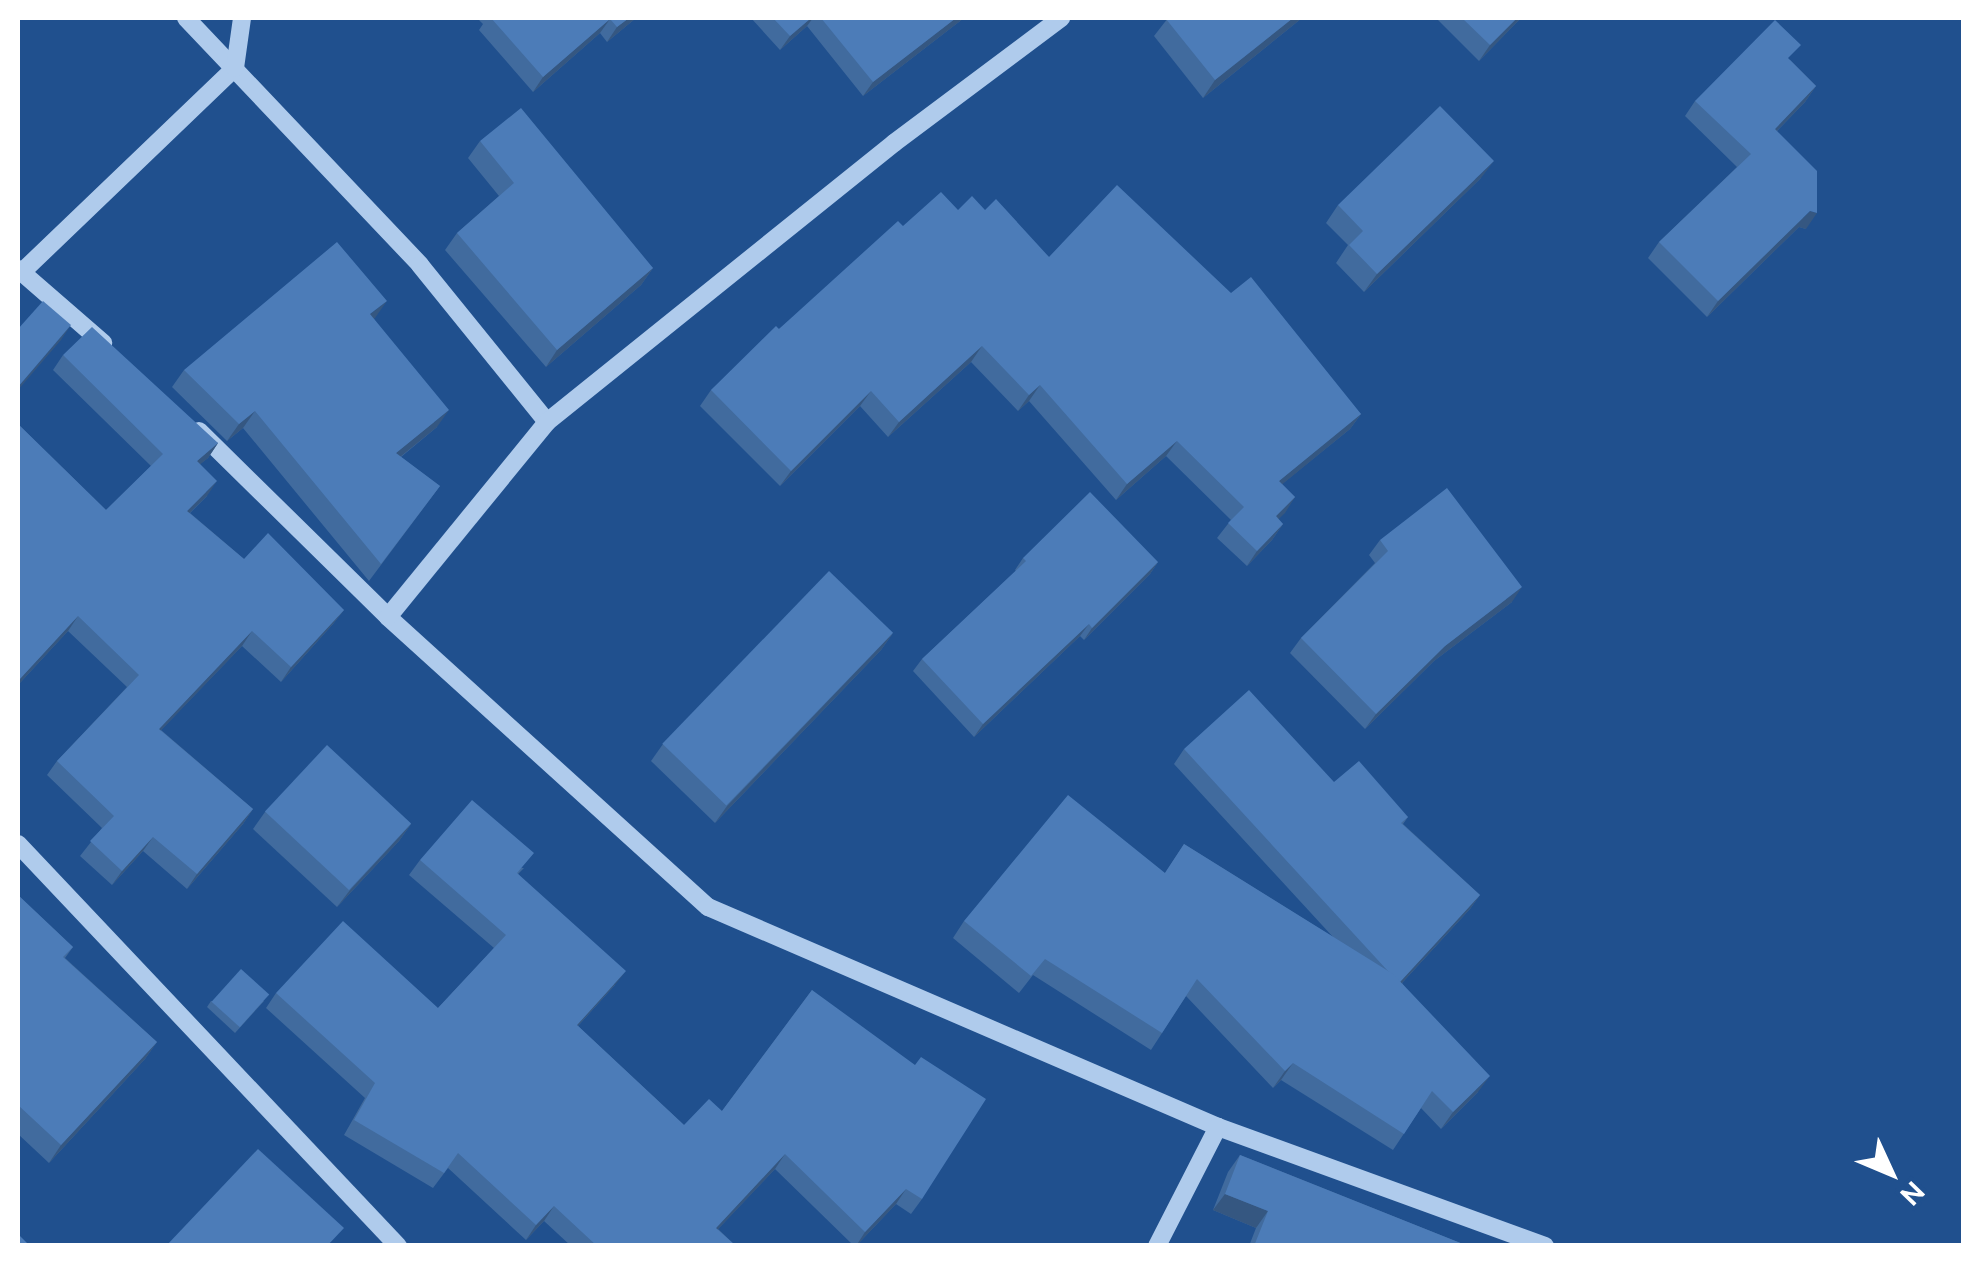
<!DOCTYPE html>
<html>
<head>
<meta charset="utf-8">
<style>
	body { margin:0 }
	#map { position:relative; width:1981px; height:1263px; overflow:hidden; background:#20508e; font-family:Ubuntu,sans-serif }
	div>[style] { position:absolute }
	.minor>* { height:18px; margin:-9px; padding:0 9px; transform-origin:9px; border-radius:9px; background:#afcbec }
	.wall>* { inset:0; background:#416b9e }
	.shaded-wall>* { inset:0; background:#355781 }
	.building>* { inset:0; background:#4c7cb8; transform-origin:0 0 }
	span { translate:-50% -50%; white-space:nowrap; text-align:center; line-height:1.15; -webkit-text-stroke:9px #20508e; paint-order:stroke }
	.frame { position:absolute; inset:0; border:20px solid #fff; pointer-events:none }
	.north { position:absolute; left:1841px; top:1123px; width:100px; height:100px; -webkit-text-stroke:8px #20508e; paint-order:stroke; rotate:134deg; font-size:28px; font-weight:700; line-height:40px; text-align:center; color:#fff }
	.north::after { content:''; display:block; margin:auto; width:35px; height:45px; background:#fff; clip-path:polygon(50% 0,100% 100%,50% 72%,0 100%) }
</style>
</head>
<body>
<div id="map">
	<div class="minor">
		<i style="left:186px;top:18px;width:340px;rotate:46.5deg"></i>
		<i style="left:420px;top:265px;width:202px;rotate:51deg"></i>
		<i style="left:18px;top:269px;width:113px;rotate:41deg"></i>
		<i style="left:21px;top:273px;width:296px;rotate:-43.8deg"></i>
		<i style="left:235px;top:68px;width:50px;rotate:-82deg"></i>
		<i style="left:199px;top:431px;width:265px;rotate:44.5deg"></i>
		<i style="left:388px;top:617px;width:432px;rotate:42.2deg"></i>
		<i style="left:708px;top:907px;width:555px;rotate:23.33deg"></i>
		<i style="left:1218px;top:1127px;width:348px;rotate:20deg"></i>
		<i style="left:388px;top:617px;width:252px;rotate:-50.8deg"></i>
		<i style="left:547px;top:422px;width:445px;rotate:-38.8deg"></i>
		<i style="left:894px;top:143px;width:209px;rotate:-36.8deg"></i>
		<i style="left:18px;top:844px;width:553px;rotate:46.61deg"></i>
		<i style="left:1157px;top:1246px;width:134px;rotate:-62.9deg"></i>
	</div>
	<div class="wall">
		<i style="clip-path:polygon(477px 18px,636px 18px,607px 42px,600px 33px,533px 92px,479px 30px,483px 24px)"></i>
		<i style="clip-path:polygon(751px 18px,964px 18px,863px 96px,807px 26px,780px 50px)"></i>
		<i style="clip-path:polygon(1168px 18px,1302px 18px,1203px 98px,1154px 36px)"></i>
		<i style="clip-path:polygon(1436px 18px,1521px 18px,1479px 61px)"></i>
		<i style="clip-path:polygon(1790px 60px,1816px 86px,1805px 102px,1777px 131px,1806px 229px,1799px 227px,1707px 317px,1648px 258px,1659px 242px,1737px 167px,1685px 116px,1695px 101px)"></i>
		<i style="clip-path:polygon(480px 141px,653px 268px,641px 285px,546px 367px,445px 250px,457px 233px,499px 196px,468px 158px)"></i>
		<i style="clip-path:polygon(1481px 178px,1364px 292px,1336px 263px,1348px 245px,1326px 223px,1338px 205px)"></i>
		<i style="clip-path:polygon(958px 210px,985px 210px,1049px 257px,1231px 293px,1361px 414px,1350px 429px,1282px 484px,1295px 497px,1278px 519px,1283px 524px,1272px 540px,1247px 566px,1217px 538px,1231px 520px,1166px 456px,1116px 500px,1029px 401px,1018px 411px,971px 362px,888px 437px,860px 406px,780px 486px,700px 406px,711px 390px,779px 329px,903px 226px)"></i>
		<i style="clip-path:polygon(374px 319px,437px 427px,401px 457px,440px 486px,369px 581px,243px 428px,227px 441px,172px 387px,184px 370px)"></i>
		<i style="clip-path:polygon(63px 355px,218px 443px,208px 458px,200px 464px,207px 496px,190px 513px,244px 559px,344px 610px,333px 624px,281px 682px,242px 646px,161px 730px,253px 809px,243px 824px,187px 889px,143px 851px,112px 885px,80px 856px,102px 828px,47px 775px,57px 761px,127px 687px,68px 631px,18px 685px,18px 424px,106px 510px,151px 466px,53px 370px)"></i>
		<i style="clip-path:polygon(1380px 540px,1512px 602px,1434px 661px,1365px 729px,1290px 653px,1301px 638px,1375px 563px,1369px 555px)"></i>
		<i style="clip-path:polygon(1023px 558px,1158px 562px,1150px 574px,1084px 640px,1080px 636px,974px 737px,913px 671px,922px 659px,1016px 571px,1015px 570px)"></i>
		<i style="clip-path:polygon(893px 633px,881px 650px,715px 823px,651px 761px,663px 744px)"></i>
		<i style="clip-path:polygon(1184px 749px,1334px 782px,1408px 817px,1403px 824px,1480px 895px,1470px 909px,1402px 983px,1478px 1092px,1441px 1129px,1421px 1108px,1393px 1150px,1281px 1080px,1273px 1088px,1186px 996px,1151px 1050px,1033px 975px,1019px 993px,953px 938px,964px 921px,1165px 873px,1184px 844px,1333px 937px,1174px 764px)"></i>
		<i style="clip-path:polygon(265px 812px,411px 824px,399px 841px,337px 907px,253px 829px)"></i>
		<i style="clip-path:polygon(420px 860px,524px 868px,518px 874px,615px 985px,578px 1026px,684px 1125px,722px 1111px,812px 990px,922px 1199px,911px 1214px,896px 1204px,856px 1246px,854px 1246px,775px 1169px,718px 1229px,736px 1246px,571px 1246px,544px 1221px,526px 1240px,448px 1168px,433px 1188px,344px 1135px,365px 1098px,266px 1008px,276px 993px,438px 1008px,494px 948px,409px 875px)"></i>
		<i style="clip-path:polygon(18px 895px,73px 947px,65px 958px,157px 1042px,145px 1059px,49px 1163px,18px 1134px)"></i>
		<i style="clip-path:polygon(211px 1001px,264px 1001px,235px 1033px,207px 1007px)"></i>
		<i style="clip-path:polygon(1240px 1155px,1468px 1246px,1249px 1246px,1256px 1228px,1213px 1210px,1228px 1172px)"></i>
	</div>
	<div class="shaded-wall">
		<i style="clip-path:polygon(629px 18px,636px 18px,607px 42px,617px 27px)"></i>
		<i style="clip-path:polygon(811px 18px,813px 18px,807px 26px,780px 50px,790px 36px)"></i>
		<i style="clip-path:polygon(956px 18px,964px 18px,863px 96px,873px 82px)"></i>
		<i style="clip-path:polygon(1293px 18px,1302px 18px,1203px 98px,1215px 80px)"></i>
		<i style="clip-path:polygon(1517px 18px,1521px 18px,1479px 61px,1490px 45px)"></i>
		<i style="clip-path:polygon(610px 19px,600px 33px,533px 92px,543px 77px)"></i>
		<i style="clip-path:polygon(1816px 86px,1805px 102px,1764px 144px,1775px 129px)"></i>
		<i style="clip-path:polygon(1494px 161px,1481px 178px,1364px 292px,1377px 274px)"></i>
		<i style="clip-path:polygon(1810px 211px,1817px 213px,1806px 229px,1799px 227px,1707px 317px,1718px 301px)"></i>
		<i style="clip-path:polygon(653px 268px,641px 285px,546px 367px,557px 350px)"></i>
		<i style="clip-path:polygon(387px 301px,375px 318px,359px 331px,370px 314px)"></i>
		<i style="clip-path:polygon(71px 325px,61px 340px,18px 390px,18px 387px)"></i>
		<i style="clip-path:polygon(982px 346px,971px 362px,888px 437px,899px 422px)"></i>
		<i style="clip-path:polygon(1040px 385px,1029px 401px,1018px 411px,1029px 395px)"></i>
		<i style="clip-path:polygon(871px 391px,860px 406px,780px 486px,791px 471px)"></i>
		<i style="clip-path:polygon(449px 410px,437px 427px,384px 470px,396px 453px)"></i>
		<i style="clip-path:polygon(255px 411px,243px 428px,227px 441px,239px 424px)"></i>
		<i style="clip-path:polygon(1361px 414px,1350px 429px,1268px 496px,1279px 481px)"></i>
		<i style="clip-path:polygon(1177px 441px,1166px 456px,1116px 500px,1127px 484px)"></i>
		<i style="clip-path:polygon(218px 443px,208px 458px,187px 475px,197px 461px)"></i>
		<i style="clip-path:polygon(217px 481px,207px 496px,177px 525px,187px 511px)"></i>
		<i style="clip-path:polygon(1295px 497px,1285px 513px,1265px 532px,1276px 516px)"></i>
		<i style="clip-path:polygon(1283px 524px,1272px 540px,1247px 566px,1257px 551px)"></i>
		<i style="clip-path:polygon(1158px 562px,1150px 574px,1084px 640px,1092px 628px)"></i>
		<i style="clip-path:polygon(1522px 587px,1512px 602px,1434px 661px,1365px 729px,1376px 714px,1445px 646px)"></i>
		<i style="clip-path:polygon(344px 610px,333px 624px,281px 682px,291px 667px)"></i>
		<i style="clip-path:polygon(78px 616px,68px 631px,18px 685px,18px 681px)"></i>
		<i style="clip-path:polygon(1089px 624px,1080px 636px,974px 737px,983px 724px)"></i>
		<i style="clip-path:polygon(252px 631px,242px 646px,149px 743px,159px 729px)"></i>
		<i style="clip-path:polygon(893px 633px,881px 650px,715px 823px,727px 806px)"></i>
		<i style="clip-path:polygon(253px 809px,243px 824px,187px 889px,197px 874px)"></i>
		<i style="clip-path:polygon(411px 824px,399px 841px,337px 907px,350px 890px)"></i>
		<i style="clip-path:polygon(153px 837px,143px 851px,112px 885px,122px 871px)"></i>
		<i style="clip-path:polygon(1480px 895px,1470px 909px,1389px 997px,1399px 983px)"></i>
		<i style="clip-path:polygon(626px 971px,615px 985px,566px 1039px,577px 1025px)"></i>
		<i style="clip-path:polygon(157px 1042px,145px 1059px,49px 1163px,61px 1145px)"></i>
		<i style="clip-path:polygon(1293px 1063px,1281px 1080px,1273px 1088px,1285px 1071px)"></i>
		<i style="clip-path:polygon(1490px 1076px,1478px 1092px,1441px 1129px,1453px 1112px)"></i>
		<i style="clip-path:polygon(785px 1154px,775px 1169px,706px 1242px,716px 1228px)"></i>
		<i style="clip-path:polygon(906px 1189px,896px 1204px,856px 1246px,865px 1232px)"></i>
		<i style="clip-path:polygon(1225px 1194px,1268px 1211px,1256px 1228px,1213px 1210px)"></i>
		<i style="clip-path:polygon(554px 1206px,544px 1221px,526px 1240px,536px 1225px)"></i>
	</div>
	<div class="building">
		<i style="clip-path:polygon(491px 18px,629px 18px,617px 27px,610px 19px,543px 77px)"></i>
		<i style="clip-path:polygon(773px 18px,811px 18px,790px 36px)"></i>
		<i style="clip-path:polygon(821px 18px,956px 18px,873px 82px)"></i>
		<i style="clip-path:polygon(1168px 18px,1293px 18px,1215px 80px,1166px 19px)"></i>
		<i style="clip-path:polygon(1462px 18px,1517px 18px,1490px 45px)"></i>
		<i style="clip-path:polygon(1775px 20px,1801px 45px,1788px 58px,1816px 86px,1775px 129px,1817px 171px,1817px 213px,1810px 211px,1718px 301px,1659px 242px,1751px 154px,1695px 101px)"></i>
		<i style="clip-path:polygon(1440px 106px,1494px 161px,1377px 274px,1349px 245px,1363px 231px,1338px 205px)"></i>
		<i style="clip-path:polygon(521px 108px,653px 268px,557px 350px,457px 233px,514px 183px,480px 141px)"></i>
		<i style="clip-path:polygon(1117px 185px,1231px 293px,1251px 277px,1361px 414px,1279px 481px,1295px 497px,1276px 516px,1283px 524px,1257px 551px,1228px 523px,1244px 507px,1177px 441px,1127px 484px,1040px 385px,1029px 395px,982px 346px,899px 422px,871px 391px,791px 471px,711px 390px,776px 326px,779px 329px,898px 221px,903px 226px,941px 192px,958px 210px,972px 196px,985px 210px,996px 199px,1049px 257px)"></i>
		<i style="clip-path:polygon(337px 242px,387px 301px,370px 314px,449px 410px,396px 453px,440px 486px,381px 564px,255px 411px,239px 424px,184px 370px)"></i>
		<i style="clip-path:polygon(43px 301px,71px 325px,18px 387px,18px 329px)"></i>
		<i style="clip-path:polygon(92px 327px,218px 443px,197px 461px,217px 481px,187px 511px,244px 559px,268px 533px,344px 610px,291px 667px,252px 631px,159px 729px,253px 809px,197px 874px,153px 837px,122px 871px,90px 841px,114px 816px,57px 761px,139px 675px,78px 616px,18px 681px,18px 424px,106px 510px,163px 454px,63px 355px)"></i>
		<i style="clip-path:polygon(1447px 488px,1522px 587px,1445px 646px,1376px 714px,1301px 638px,1388px 551px,1380px 540px)"></i>
		<i style="clip-path:polygon(1090px 492px,1158px 562px,1092px 628px,1089px 624px,983px 724px,922px 659px,1026px 561px,1023px 558px)"></i>
		<i style="left:829px;top:571px;width:89px;height:240px;rotate:44deg"></i>
		<i style="clip-path:polygon(1249px 690px,1334px 782px,1359px 761px,1408px 817px,1401px 823px,1480px 895px,1400px 982px,1387px 970px,1184px 749px)"></i>
		<i style="left:327px;top:745px;width:115px;height:91px;rotate:43deg"></i>
		<i style="clip-path:polygon(1068px 795px,1165px 873px,1184px 844px,1393px 974px,1490px 1076px,1453px 1112px,1432px 1091px,1404px 1134px,1293px 1063px,1285px 1071px,1197px 979px,1162px 1033px,1045px 959px,1031px 976px,964px 921px)"></i>
		<i style="clip-path:polygon(472px 800px,534px 853px,517px 873px,626px 971px,577px 1025px,684px 1125px,709px 1099px,722px 1111px,812px 990px,915px 1065px,921px 1057px,986px 1099px,922px 1199px,906px 1189px,865px 1232px,785px 1154px,716px 1228px,736px 1246px,597px 1246px,554px 1206px,536px 1225px,458px 1153px,444px 1173px,354px 1120px,375px 1083px,276px 993px,343px 921px,438px 1008px,506px 935px,420px 860px)"></i>
		<i style="clip-path:polygon(18px 895px,73px 947px,63px 957px,157px 1042px,61px 1145px,18px 1105px,18px 1076px,20px 1073px,18px 1071px)"></i>
		<i style="left:241px;top:969px;width:38px;height:44px;rotate:42deg"></i>
		<i style="clip-path:polygon(258px 1149px,344px 1228px,327px 1246px,166px 1246px)"></i>
		<i style="clip-path:polygon(1240px 1155px,1468px 1246px,1254px 1246px,1268px 1211px,1225px 1194px)"></i>
		<i style="clip-path:polygon(18px 1234px,30px 1246px,18px 1246px)"></i>
	</div>
	<div class="frame"></div>
	<div class="north">N</div>
</div>
</body>
</html>
